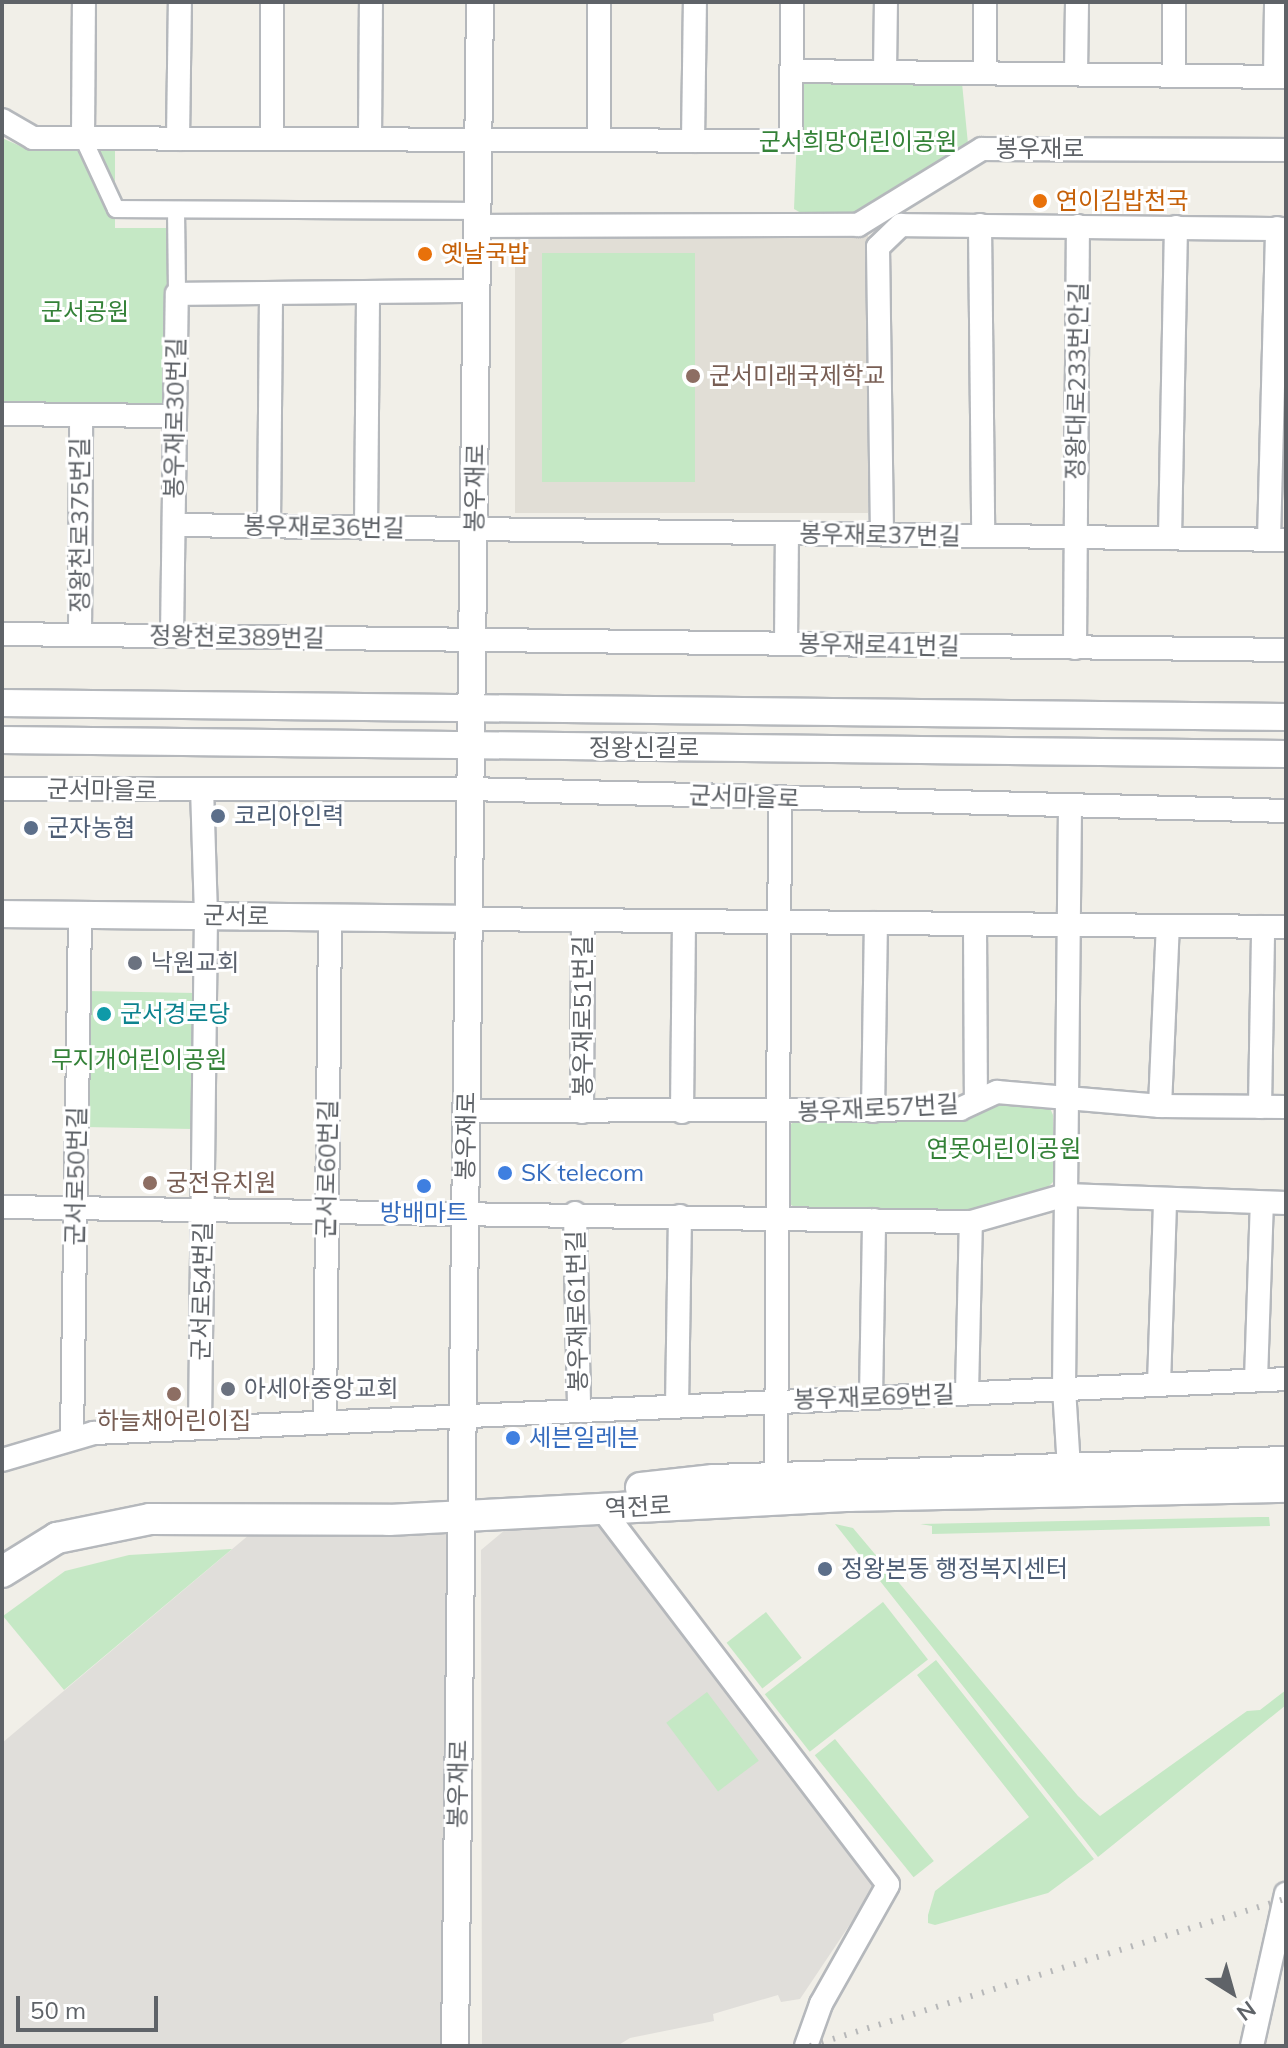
<!DOCTYPE html>
<html>
<head>
<meta charset="utf-8">
<style>
	body { margin:0 }
	#map { position:relative; width:1288px; height:2048px; overflow:hidden; background:#f1efe8; font-family:Mulish,"Noto Sans KR",sans-serif }
	div>[style] { position:absolute }
	.industrial>* { inset:0; background:#e0deda }
	.education>* { inset:0; background:#e1ded6; transform-origin:0 0 }
	.green>* { inset:0; background:#c5e8c5; transform-origin:0 0 }
	.roads { filter:drop-shadow(2px 0 #b5b8bc) drop-shadow(-2px 0 #b5b8bc) drop-shadow(0 2px #b5b8bc) drop-shadow(0 -2px #b5b8bc) }
	.pedestrian>* { height:16px; margin:-8px; padding:0 8px; transform-origin:8px; border-radius:8px; background:#fff }
	.minor>* { height:22px; margin:-11px; padding:0 11px; transform-origin:11px; border-radius:11px; background:#fff }
	.tertiary>* { height:26px; margin:-13px; padding:0 13px; transform-origin:13px; border-radius:13px; background:#fff }
	.secondary>* { height:30px; margin:-15px; padding:0 15px; transform-origin:15px; border-radius:15px; background:#fff }
	.rail>* { height:6px; margin-top:-3px; transform-origin:0; background:repeating-linear-gradient(90deg,#b6b7b8 0 2px,transparent 0 12px) }
	.dots>* { width:22px; height:22px; translate:-50% -50%; box-sizing:border-box; border:4px solid #fff; border-radius:50% }
	span { translate:-50% -50%; white-space:nowrap; text-align:center; line-height:1.15; -webkit-text-stroke:6px #fff; paint-order:stroke }
	.park-label { font-size:24px; color:#348238 }
	.street-label { font-size:24px; color:#5f6368 }
	.food-label { font-size:24px; color:#c56008 }
	.left { translate:0 -50%; text-align:left }
	.education-label { font-size:24px; color:#785e54 }
	.service-label { font-size:24px; color:#4e5e75 }
	.worship-label { font-size:24px; color:#5b616d }
	.culture-label { font-size:24px; color:#0d838f }
	.shop-label { font-size:24px; color:#366cbe }
	.frame { position:absolute; inset:0; border:4px solid #5f6368; pointer-events:none }
	.north { position:absolute; left:1192px; top:1952px; width:80px; height:80px; -webkit-text-stroke:6px #fff; paint-order:stroke; rotate:143deg; font-size:22px; font-weight:700; line-height:32px; text-align:center; color:#5f6368 }
	.north::after { content:''; display:block; margin:auto; width:28px; height:36px; background:#5f6368; clip-path:polygon(50% 0,100% 100%,50% 72%,0 100%) }
	.scale { position:absolute; left:16px; top:1996px; width:142px; height:36px; box-sizing:border-box; border:4px solid #5f6368; border-top:0; padding-left:10px; font-size:24px; line-height:28px; white-space:nowrap; color:#5f6368; -webkit-text-stroke:6px #fff; paint-order:stroke }
</style>
</head>
<body>
<div id="map">
	<div class="industrial">
		<i style="clip-path:polygon(595px 1520px,877px 1884px,800px 1999px,781px 2002px,778px 1995px,713px 2014px,714px 2021px,630px 2038px,617px 2046px,482px 2046px,481px 1550px,511px 1525px)"></i>
		<i style="clip-path:polygon(446px 1522px,446px 2046px,2px 2046px,2px 1743px,256px 1529px)"></i>
	</div>
	<div class="education">
		<i style="left:868px;top:233px;width:280px;height:353px;rotate:90deg"></i>
	</div>
	<div class="green">
		<i style="clip-path:polygon(808px 80px,962px 83px,968px 144px,851px 217px,803px 214px,794px 209px,799px 87px)"></i>
		<i style="clip-path:polygon(2px 138px,29px 150px,115px 150px,115px 228px,185px 228px,185px 283px,168px 284px,167px 404px,2px 404px)"></i>
		<i style="left:542px;top:253px;width:153px;height:229px"></i>
		<i style="left:86px;top:991px;width:109px;height:136px;rotate:1deg"></i>
		<i style="clip-path:polygon(991px 1100px,1047px 1101px,1053px 1115px,1054px 1181px,1047px 1188px,967px 1210px,799px 1211px,785px 1200px,787px 1131px,795px 1118px,960px 1121px)"></i>
		<i style="clip-path:polygon(1259px 1517px,1269px 1517px,1270px 1526px,932px 1534px,932px 1526px,920px 1524px)"></i>
		<i style="clip-path:polygon(835px 1524px,853px 1528px,1078px 1796px,1100px 1816px,1247px 1711px,1260px 1710px,1286px 1690px,1286px 1705px,1098px 1857px)"></i>
		<i style="clip-path:polygon(232px 1549px,64px 1690px,3px 1616px,65px 1571px,129px 1555px)"></i>
		<i style="left:883px;top:1602px;width:73px;height:150px;rotate:52deg"></i>
		<i style="left:766px;top:1612px;width:58px;height:50px;rotate:52deg"></i>
		<i style="clip-path:polygon(936px 1660px,1094px 1859px,1048px 1893px,935px 1925px,928px 1923px,928px 1915px,935px 1891px,1029px 1817px,917px 1675px)"></i>
		<i style="left:707px;top:1692px;width:86px;height:51px;rotate:53deg"></i>
		<i style="left:835px;top:1739px;width:157px;height:26px;rotate:51deg"></i>
	</div>
	<div class="roads">
		<div class="pedestrian">
			<i style="left:83px;top:138px;width:78px;rotate:65.1deg"></i>
			<i style="left:116px;top:209px;width:362px;rotate:0.3deg"></i>
			<i style="left:176px;top:210px;width:84px;rotate:89.3deg"></i>
		</div>
		<div class="minor">
			<i style="left:792px;top:71px;width:494px;rotate:0.7deg"></i>
			<i style="left:885px;top:71px;width:69px;rotate:-89.2deg"></i>
			<i style="left:985px;top:73px;width:71px;rotate:-90deg"></i>
			<i style="left:1076px;top:74px;width:72px;rotate:-89.2deg"></i>
			<i style="left:1174px;top:74px;width:72px;rotate:-90deg"></i>
			<i style="left:1275px;top:77px;width:75px;rotate:-89.2deg"></i>
			<i style="left:2px;top:120px;width:36px;rotate:30deg"></i>
			<i style="left:33px;top:138px;width:758px;rotate:0.23deg"></i>
			<i style="left:791px;top:141px;width:139px;rotate:-89.6deg"></i>
			<i style="left:83px;top:138px;width:136px;rotate:-89.6deg"></i>
			<i style="left:178px;top:139px;width:137px;rotate:-89.2deg"></i>
			<i style="left:272px;top:139px;width:137px;rotate:-90deg"></i>
			<i style="left:370px;top:139px;width:137px;rotate:-89.6deg"></i>
			<i style="left:599px;top:140px;width:138px;rotate:-90deg"></i>
			<i style="left:693px;top:141px;width:139px;rotate:-89.2deg"></i>
			<i style="left:980px;top:225px;width:311px;rotate:89.4deg"></i>
			<i style="left:478px;top:226px;width:380px;rotate:-0.2deg"></i>
			<i style="left:858px;top:225px;width:145px;rotate:-31.5deg"></i>
			<i style="left:982px;top:149px;width:304px;rotate:0.2deg"></i>
			<i style="left:2px;top:414px;width:173px;rotate:0.7deg"></i>
			<i style="left:174px;top:525px;width:1112px;rotate:0.77deg"></i>
			<i style="left:269px;top:526px;width:233px;rotate:-89.5deg"></i>
			<i style="left:366px;top:528px;width:236px;rotate:-89.5deg"></i>
			<i style="left:882px;top:534px;width:287px;rotate:-90.8deg"></i>
			<i style="left:878px;top:247px;width:32px;rotate:-44deg"></i>
			<i style="left:901px;top:225px;width:385px;rotate:0.6deg"></i>
			<i style="left:1170px;top:538px;width:311px;rotate:-88.9deg"></i>
			<i style="left:1269px;top:539px;width:311px;rotate:-88.5deg"></i>
			<i style="left:2px;top:634px;width:1284px;rotate:0.71deg"></i>
			<i style="left:80px;top:635px;width:220px;rotate:-89.7deg"></i>
			<i style="left:172px;top:636px;width:342px;rotate:-89.2deg"></i>
			<i style="left:177px;top:294px;width:300px;rotate:-0.6deg"></i>
			<i style="left:786px;top:644px;width:111px;rotate:-89.5deg"></i>
			<i style="left:1075px;top:648px;width:422px;rotate:-89.6deg"></i>
			<i style="left:2px;top:789px;width:467px"></i>
			<i style="left:469px;top:789px;width:817px;rotate:1.54deg"></i>
			<i style="left:469px;top:919px;width:817px;rotate:0.56deg"></i>
			<i style="left:975px;top:924px;width:176px;rotate:89.7deg"></i>
			<i style="left:1160px;top:1106px;width:180px;rotate:-87.5deg"></i>
			<i style="left:1260px;top:1107px;width:180px;rotate:-89deg"></i>
			<i style="left:467px;top:1111px;width:493px;rotate:-0.2deg"></i>
			<i style="left:960px;top:1109px;width:41px;rotate:-24.7deg"></i>
			<i style="left:997px;top:1092px;width:164px;rotate:4.9deg"></i>
			<i style="left:1160px;top:1106px;width:126px;rotate:0.5deg"></i>
			<i style="left:873px;top:1111px;width:188px;rotate:-89.1deg"></i>
			<i style="left:582px;top:1112px;width:192px;rotate:-89.7deg"></i>
			<i style="left:682px;top:1112px;width:191px;rotate:-89.4deg"></i>
			<i style="left:2px;top:1207px;width:969px;rotate:0.89deg"></i>
			<i style="left:971px;top:1222px;width:99px;rotate:-15.9deg"></i>
			<i style="left:1066px;top:1195px;width:220px;rotate:2.1deg"></i>
			<i style="left:575px;top:1213px;width:197px;rotate:88.8deg"></i>
			<i style="left:1256px;top:1380px;width:177px;rotate:-88.1deg"></i>
			<i style="left:1159px;top:1384px;width:183px;rotate:-88.1deg"></i>
			<i style="left:967px;top:1393px;width:171px;rotate:-88.7deg"></i>
			<i style="left:871px;top:1397px;width:177px;rotate:-89deg"></i>
			<i style="left:677px;top:1406px;width:190px;rotate:-89.1deg"></i>
			<i style="left:325px;top:1421px;width:504px;rotate:-89.43deg"></i>
			<i style="left:200px;top:1427px;width:512px;rotate:-89.33deg"></i>
			<i style="left:206px;top:915px;width:124px;rotate:-91.8deg"></i>
			<i style="left:72px;top:1437px;width:523px;rotate:-89.12deg"></i>
			<i style="left:2px;top:1460px;width:96px;rotate:-16.4deg"></i>
			<i style="left:94px;top:1433px;width:1193px;rotate:-2.59deg"></i>
			<i style="left:1069px;top:1468px;width:79px;rotate:-93.6deg"></i>
			<i style="left:1064px;top:1389px;width:584px;rotate:-89.41deg"></i>
			<i style="left:776px;top:1478px;width:680px;rotate:-89.66deg"></i>
			<i style="left:602px;top:1509px;width:472px;rotate:52.7deg"></i>
			<i style="left:888px;top:1885px;width:137px;rotate:119.4deg"></i>
			<i style="left:821px;top:2004px;width:45px;rotate:109.7deg"></i>
			<i style="left:1252px;top:2046px;width:156px;rotate:-77.4deg"></i>
		</div>
		<div class="tertiary">
			<i style="left:2px;top:703px;width:1284px;rotate:0.62deg"></i>
			<i style="left:2px;top:740px;width:1284px;rotate:0.62deg"></i>
			<i style="left:2px;top:914px;width:467px;rotate:0.6deg"></i>
			<i style="left:455px;top:2046px;width:2044px;rotate:-89.3deg"></i>
		</div>
		<div class="secondary">
			<i style="left:641px;top:1488px;width:73px;rotate:-6.3deg"></i>
			<i style="left:714px;top:1480px;width:572px;rotate:-1.8deg"></i>
			<i style="left:2px;top:1572px;width:65px;rotate:-31.7deg"></i>
			<i style="left:57px;top:1538px;width:95px;rotate:-11.5deg"></i>
			<i style="left:150px;top:1519px;width:239px;rotate:0.2deg"></i>
			<i style="left:389px;top:1520px;width:462px;rotate:-3deg"></i>
			<i style="left:850px;top:1496px;width:436px;rotate:-1.2deg"></i>
		</div>
	</div>
	<div class="rail">
		<i style="left:810px;top:2046px;width:498px;rotate:-17.2deg"></i>
	</div>
	<div class="dots">
		<i style="left:1040px;top:201px;background:#e8710a"></i>
		<i style="left:425px;top:254px;background:#e8710a"></i>
		<i style="left:693px;top:376px;background:#8d6e63"></i>
		<i style="left:218px;top:816px;background:#5c6f8a"></i>
		<i style="left:31px;top:828px;background:#5c6f8a"></i>
		<i style="left:135px;top:963px;background:#6b7280"></i>
		<i style="left:104px;top:1014px;background:#0f9aa8"></i>
		<i style="left:505px;top:1173px;background:#3f7fe0"></i>
		<i style="left:150px;top:1183px;background:#8d6e63"></i>
		<i style="left:424px;top:1186px;background:#3f7fe0"></i>
		<i style="left:228px;top:1389px;background:#6b7280"></i>
		<i style="left:174px;top:1394px;background:#8d6e63"></i>
		<i style="left:513px;top:1438px;background:#3f7fe0"></i>
		<i style="left:825px;top:1569px;background:#5c6f8a"></i>
	</div>
	<div class="park-label">
		<span style="left:858px;top:142px">군서희망어린이공원</span>
		<span style="left:85px;top:312px">군서공원</span>
		<span style="left:139px;top:1060px">무지개어린이공원</span>
		<span style="left:1004px;top:1149px">연못어린이공원</span>
	</div>
	<div class="street-label">
		<span style="left:1040px;top:149px">봉우재로</span>
		<span style="left:1077px;top:381px;rotate:-89deg">정왕대로233번안길</span>
		<span style="left:175px;top:418px;rotate:-89deg">봉우재로30번길</span>
		<span style="left:475px;top:488px;rotate:-89deg">봉우재로</span>
		<span style="left:80px;top:525px;rotate:-90deg">정왕천로375번길</span>
		<span style="left:324px;top:527px;rotate:1deg">봉우재로36번길</span>
		<span style="left:880px;top:535px;rotate:1deg">봉우재로37번길</span>
		<span style="left:237px;top:637px;rotate:1deg">정왕천로389번길</span>
		<span style="left:879px;top:645px;rotate:1deg">봉우재로41번길</span>
		<span style="left:644px;top:748px">정왕신길로</span>
		<span style="left:102px;top:790px;rotate:1deg">군서마을로</span>
		<span style="left:744px;top:797px;rotate:2deg">군서마을로</span>
		<span style="left:236px;top:916px;rotate:1deg">군서로</span>
		<span style="left:583px;top:1016px;rotate:-90deg">봉우재로51번길</span>
		<span style="left:878px;top:1108px;rotate:-3deg">봉우재로57번길</span>
		<span style="left:466px;top:1136px;rotate:-89deg">봉우재로</span>
		<span style="left:327px;top:1169px;rotate:-89deg">군서로60번길</span>
		<span style="left:76px;top:1176px;rotate:-89deg">군서로50번길</span>
		<span style="left:202px;top:1291px;rotate:-89deg">군서로54번길</span>
		<span style="left:577px;top:1311px;rotate:-91deg">봉우재로61번길</span>
		<span style="left:874px;top:1397px;rotate:-2deg">봉우재로69번길</span>
		<span style="left:638px;top:1507px;rotate:-3deg">역전로</span>
		<span style="left:458px;top:1784px;rotate:-89deg">봉우재로</span>
	</div>
	<div class="food-label">
		<span class="left" style="left:1056px;top:201px">연이김밥천국</span>
		<span class="left" style="left:441px;top:254px">옛날국밥</span>
	</div>
	<div class="education-label">
		<span class="left" style="left:709px;top:376px">군서미래국제학교</span>
		<span class="left" style="left:166px;top:1183px">궁전유치원</span>
		<span style="left:174px;top:1421px">하늘채어린이집</span>
	</div>
	<div class="service-label">
		<span class="left" style="left:234px;top:816px">코리아인력</span>
		<span class="left" style="left:47px;top:828px">군자농협</span>
		<span class="left" style="left:841px;top:1569px">정왕본동 행정복지센터</span>
	</div>
	<div class="worship-label">
		<span class="left" style="left:151px;top:963px">낙원교회</span>
		<span class="left" style="left:244px;top:1389px">아세아중앙교회</span>
	</div>
	<div class="culture-label">
		<span class="left" style="left:120px;top:1014px">군서경로당</span>
	</div>
	<div class="shop-label">
		<span class="left" style="left:521px;top:1173px">SK telecom</span>
		<span style="left:424px;top:1213px">방배마트</span>
		<span class="left" style="left:529px;top:1438px">세븐일레븐</span>
	</div>
	<div class="frame"></div>
	<div class="north">N</div>
	<div class="scale">50 m</div>
</div>
</body>
</html>
